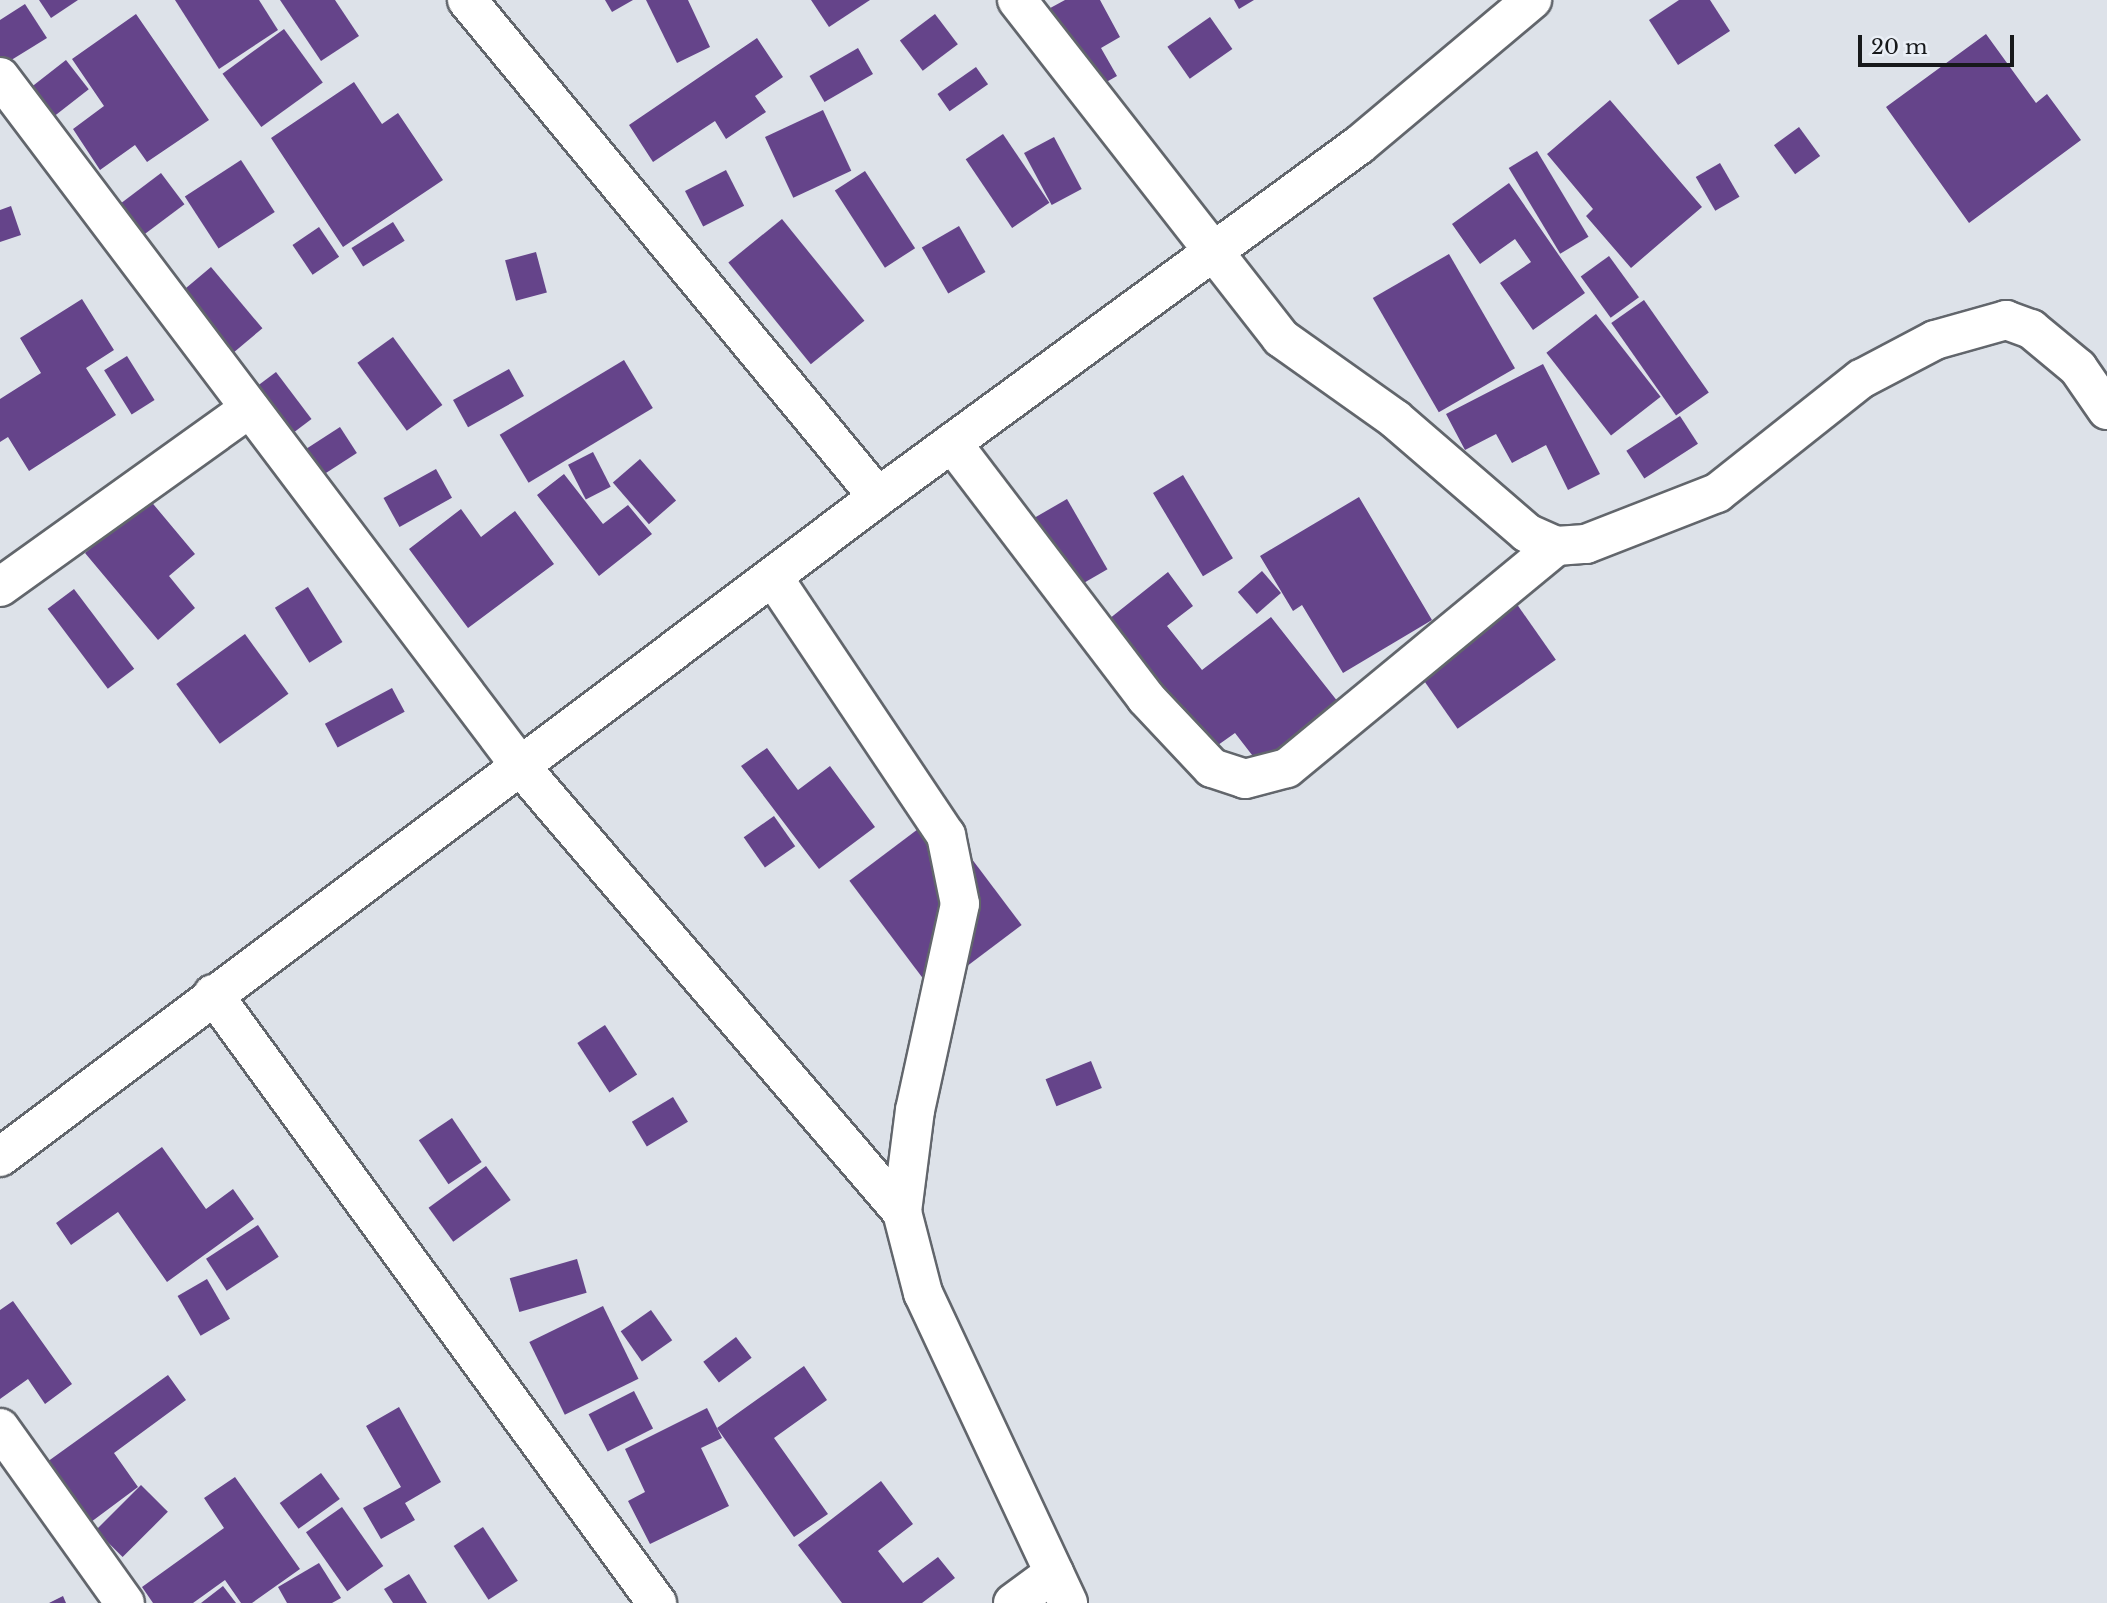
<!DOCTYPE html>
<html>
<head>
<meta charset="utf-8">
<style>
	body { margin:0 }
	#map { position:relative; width:2107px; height:1603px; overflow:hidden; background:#dde2e9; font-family:"Libre Baskerville",serif }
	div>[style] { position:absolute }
	.building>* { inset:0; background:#65448a; transform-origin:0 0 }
	.roads { filter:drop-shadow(2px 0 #62666c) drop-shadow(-2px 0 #62666c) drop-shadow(0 2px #62666c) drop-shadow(0 -2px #62666c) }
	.street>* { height:38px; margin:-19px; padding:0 19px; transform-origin:19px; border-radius:19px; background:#fff }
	span { translate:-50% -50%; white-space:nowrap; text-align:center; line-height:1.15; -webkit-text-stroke:7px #eaeff6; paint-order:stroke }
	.scale { position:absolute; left:1858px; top:35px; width:156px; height:32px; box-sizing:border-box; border:4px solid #17191b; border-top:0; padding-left:9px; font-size:21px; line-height:24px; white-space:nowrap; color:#17191b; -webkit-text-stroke:5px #eaeff6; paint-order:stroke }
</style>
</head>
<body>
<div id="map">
	<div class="building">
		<i style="clip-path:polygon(39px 0,78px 0,51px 18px)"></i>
		<i style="clip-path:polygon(175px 0,259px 0,278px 30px,219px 69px)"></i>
		<i style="clip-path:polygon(280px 0,335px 0,359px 36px,321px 61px)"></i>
		<i style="clip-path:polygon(605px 0,633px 0,612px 12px)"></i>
		<i style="clip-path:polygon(646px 0,688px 0,710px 47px,677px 63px)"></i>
		<i style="clip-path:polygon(811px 0,870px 0,829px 27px)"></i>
		<i style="clip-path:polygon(1065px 0,1100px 0,1120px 37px,1101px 48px,1117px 76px,1085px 94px,1041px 13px)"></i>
		<i style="clip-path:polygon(1234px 0,1254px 0,1239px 9px)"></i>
		<i style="clip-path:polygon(1679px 0,1710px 0,1730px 31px,1678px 65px,1649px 20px)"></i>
		<i style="clip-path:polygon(25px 4px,47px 38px,0 67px,0 20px)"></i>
		<i style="clip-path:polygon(136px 14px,209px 120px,147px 162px,135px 145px,100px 170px,73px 129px,104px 106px,72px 59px)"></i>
		<i style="left:935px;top:14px;width:38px;height:44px;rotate:53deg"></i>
		<i style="left:1210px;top:17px;width:39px;height:52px;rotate:55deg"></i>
		<i style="left:284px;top:29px;width:66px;height:76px;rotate:54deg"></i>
		<i style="clip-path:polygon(1986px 34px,2036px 103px,2047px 94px,2081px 140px,1969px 223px,1886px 107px)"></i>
		<i style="clip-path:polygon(757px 38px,783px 77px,755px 96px,766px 112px,726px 139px,715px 121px,653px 162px,629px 125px)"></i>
		<i style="left:858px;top:48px;width:30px;height:56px;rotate:60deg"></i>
		<i style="left:66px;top:60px;width:37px;height:48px;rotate:52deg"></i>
		<i style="left:976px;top:67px;width:21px;height:47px;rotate:55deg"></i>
		<i style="clip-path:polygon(354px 82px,382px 124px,398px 113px,443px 180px,343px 247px,271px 138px)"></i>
		<i style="clip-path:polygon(1610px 100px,1702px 207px,1631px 268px,1586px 216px,1593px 209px,1547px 154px)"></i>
		<i style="left:823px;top:110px;width:67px;height:64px;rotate:65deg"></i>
		<i style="left:1799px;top:127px;width:36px;height:31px;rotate:54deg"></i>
		<i style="left:1003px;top:134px;width:83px;height:45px;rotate:56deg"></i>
		<i style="left:1054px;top:137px;width:59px;height:34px;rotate:62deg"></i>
		<i style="left:1537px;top:151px;width:100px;height:33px;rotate:59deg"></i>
		<i style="left:241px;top:160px;width:62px;height:67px;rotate:57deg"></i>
		<i style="left:1720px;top:163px;width:39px;height:28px;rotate:60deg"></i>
		<i style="left:726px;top:170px;width:40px;height:46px;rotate:63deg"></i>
		<i style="left:865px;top:171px;width:92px;height:36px;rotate:57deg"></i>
		<i style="left:161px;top:173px;width:39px;height:68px;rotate:53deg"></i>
		<i style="clip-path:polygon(1509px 183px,1585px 293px,1533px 330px,1500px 283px,1531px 262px,1515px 239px,1480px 264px,1452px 224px)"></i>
		<i style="clip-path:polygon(11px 206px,21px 235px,0 242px,0 210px)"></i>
		<i style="left:782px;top:219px;width:131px;height:69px;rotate:51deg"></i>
		<i style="left:393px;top:222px;width:22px;height:49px;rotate:58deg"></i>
		<i style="left:959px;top:226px;width:53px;height:43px;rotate:60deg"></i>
		<i style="left:319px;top:227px;width:36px;height:32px;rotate:56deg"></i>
		<i style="left:536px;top:252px;width:42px;height:32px;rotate:75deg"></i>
		<i style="left:1449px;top:254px;width:132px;height:88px;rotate:60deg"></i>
		<i style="left:1609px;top:256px;width:51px;height:35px;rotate:54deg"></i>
		<i style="left:211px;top:267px;width:80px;height:45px;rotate:50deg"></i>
		<i style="clip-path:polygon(82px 299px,114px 350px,86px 368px,116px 415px,29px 471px,8px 437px,0 442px,0 399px,41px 373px,20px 338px)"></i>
		<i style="left:1644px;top:300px;width:113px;height:40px;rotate:55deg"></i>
		<i style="left:1596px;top:314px;width:105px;height:63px;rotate:52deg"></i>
		<i style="left:393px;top:337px;width:84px;height:44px;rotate:54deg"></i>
		<i style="left:127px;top:356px;width:52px;height:27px;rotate:58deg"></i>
		<i style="left:624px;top:360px;width:56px;height:145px;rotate:59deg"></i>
		<i style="clip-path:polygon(1543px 364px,1600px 474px,1568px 490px,1546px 445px,1512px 463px,1496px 434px,1465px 450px,1446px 414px)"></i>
		<i style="left:509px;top:369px;width:31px;height:64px;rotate:61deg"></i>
		<i style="left:276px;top:372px;width:59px;height:33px;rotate:53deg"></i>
		<i style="left:1680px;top:416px;width:33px;height:64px;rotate:57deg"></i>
		<i style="left:340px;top:427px;width:31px;height:53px;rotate:57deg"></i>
		<i style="left:593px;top:452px;width:39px;height:28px;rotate:63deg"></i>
		<i style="left:640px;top:459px;width:55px;height:36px;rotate:49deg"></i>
		<i style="left:436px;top:469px;width:33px;height:60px;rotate:61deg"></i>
		<i style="clip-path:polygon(564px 474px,603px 524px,628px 505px,652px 534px,599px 576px,537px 495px)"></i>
		<i style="left:1183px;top:475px;width:97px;height:35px;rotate:59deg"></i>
		<i style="clip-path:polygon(1359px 497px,1432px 620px,1343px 673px,1302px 605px,1293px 611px,1260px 556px)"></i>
		<i style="clip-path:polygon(149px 499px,195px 554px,169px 576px,195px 608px,158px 640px,85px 553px)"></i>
		<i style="left:1067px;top:499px;width:81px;height:37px;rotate:60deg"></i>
		<i style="clip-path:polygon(461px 509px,481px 537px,515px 511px,554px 564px,468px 628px,409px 549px)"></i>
		<i style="left:1262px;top:571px;width:29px;height:32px;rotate:49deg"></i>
		<i style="clip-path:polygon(1168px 572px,1193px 606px,1167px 626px,1202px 670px,1271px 617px,1342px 707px,1259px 764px,1235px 733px,1211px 750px,1109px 619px)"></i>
		<i style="left:308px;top:587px;width:65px;height:39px;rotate:58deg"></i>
		<i style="left:74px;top:589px;width:100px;height:33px;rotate:53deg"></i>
		<i style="left:1514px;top:600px;width:73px;height:120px;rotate:55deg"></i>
		<i style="left:245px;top:634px;width:74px;height:85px;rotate:54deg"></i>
		<i style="left:392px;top:688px;width:27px;height:76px;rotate:62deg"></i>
		<i style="clip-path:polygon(767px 748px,798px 790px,830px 766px,875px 827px,819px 869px,741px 766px)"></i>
		<i style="left:938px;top:814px;width:139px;height:111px;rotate:53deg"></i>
		<i style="left:774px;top:816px;width:37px;height:37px;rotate:55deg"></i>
		<i style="left:605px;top:1025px;width:59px;height:33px;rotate:57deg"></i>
		<i style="left:1091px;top:1061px;width:29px;height:49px;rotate:68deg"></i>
		<i style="left:673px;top:1097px;width:29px;height:48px;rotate:59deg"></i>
		<i style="left:452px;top:1118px;width:53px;height:40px;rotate:56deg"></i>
		<i style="clip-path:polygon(162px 1147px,206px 1209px,233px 1189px,254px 1219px,167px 1282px,118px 1212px,71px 1245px,56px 1223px)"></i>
		<i style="left:486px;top:1166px;width:42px;height:71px;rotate:54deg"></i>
		<i style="left:258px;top:1225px;width:38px;height:62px;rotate:57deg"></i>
		<i style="left:577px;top:1259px;width:35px;height:70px;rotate:74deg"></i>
		<i style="left:207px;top:1279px;width:46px;height:34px;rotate:60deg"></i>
		<i style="clip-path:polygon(13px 1301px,72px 1384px,45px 1404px,28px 1379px,0 1399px,0 1310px)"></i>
		<i style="left:603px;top:1306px;width:81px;height:82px;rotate:64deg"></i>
		<i style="left:651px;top:1310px;width:37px;height:37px;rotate:55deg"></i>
		<i style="left:736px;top:1337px;width:26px;height:41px;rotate:53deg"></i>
		<i style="clip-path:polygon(804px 1366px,827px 1400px,774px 1438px,828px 1514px,794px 1537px,717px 1428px)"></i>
		<i style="clip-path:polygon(168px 1375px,186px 1400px,114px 1453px,138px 1487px,91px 1522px,47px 1462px)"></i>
		<i style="left:634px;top:1391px;width:42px;height:51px;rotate:63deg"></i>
		<i style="clip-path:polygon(399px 1407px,441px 1482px,405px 1503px,415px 1520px,381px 1539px,363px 1508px,401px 1487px,366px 1426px)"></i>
		<i style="clip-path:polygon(707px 1408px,722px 1438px,701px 1448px,729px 1506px,650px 1544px,628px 1501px,645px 1492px,625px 1449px)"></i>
		<i style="left:321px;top:1473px;width:32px;height:51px;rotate:54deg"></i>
		<i style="clip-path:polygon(235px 1477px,300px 1569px,252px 1603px,241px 1603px,225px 1580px,193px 1603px,153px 1603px,142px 1587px,224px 1528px,204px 1498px)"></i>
		<i style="clip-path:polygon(881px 1481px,913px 1524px,878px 1551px,903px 1583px,938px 1557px,955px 1578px,922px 1603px,842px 1603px,798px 1545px)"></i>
		<i style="left:141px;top:1485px;width:38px;height:64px;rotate:45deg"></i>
		<i style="left:342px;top:1507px;width:72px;height:44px;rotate:55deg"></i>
		<i style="left:483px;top:1527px;width:64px;height:35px;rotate:57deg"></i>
		<i style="clip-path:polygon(319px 1563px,341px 1598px,332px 1603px,287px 1603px,278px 1587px)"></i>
		<i style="clip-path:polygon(409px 1574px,427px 1603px,393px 1603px,384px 1589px)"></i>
		<i style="clip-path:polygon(223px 1586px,236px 1603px,201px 1603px)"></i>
		<i style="clip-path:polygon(63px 1596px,66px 1603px,49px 1603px)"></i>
	</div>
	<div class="roads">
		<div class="street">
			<i style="left:467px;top:0;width:645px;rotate:50.41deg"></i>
			<i style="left:1017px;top:0;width:429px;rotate:52deg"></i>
			<i style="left:1281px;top:338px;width:140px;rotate:35.4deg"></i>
			<i style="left:1395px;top:419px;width:174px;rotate:40.8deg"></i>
			<i style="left:1527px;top:533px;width:32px;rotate:24deg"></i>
			<i style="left:1556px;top:546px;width:30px;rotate:-4deg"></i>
			<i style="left:1586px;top:544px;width:141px;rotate:-21.3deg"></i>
			<i style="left:1717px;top:493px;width:184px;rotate:-38.4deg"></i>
			<i style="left:1861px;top:379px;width:84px;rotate:-27.8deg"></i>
			<i style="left:1935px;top:340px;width:74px;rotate:-15.7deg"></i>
			<i style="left:2006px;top:320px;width:27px;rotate:20deg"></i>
			<i style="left:2031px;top:329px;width:61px;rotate:39.7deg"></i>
			<i style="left:2078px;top:368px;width:51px;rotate:55.4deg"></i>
			<i style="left:0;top:77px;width:865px;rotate:52.94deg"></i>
			<i style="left:521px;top:767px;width:586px;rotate:49.43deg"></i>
			<i style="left:952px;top:443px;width:320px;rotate:52.7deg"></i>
			<i style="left:1146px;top:698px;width:96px;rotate:46.7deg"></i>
			<i style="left:1212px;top:768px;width:35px;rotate:18deg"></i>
			<i style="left:1245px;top:779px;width:43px;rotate:-14.7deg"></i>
			<i style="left:1287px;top:768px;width:349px;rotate:-39.5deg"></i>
			<i style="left:773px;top:577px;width:311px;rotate:56.2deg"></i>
			<i style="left:946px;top:835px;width:70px;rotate:78.5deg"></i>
			<i style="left:960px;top:904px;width:211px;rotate:102.3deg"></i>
			<i style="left:915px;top:1110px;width:103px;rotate:97.3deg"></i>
			<i style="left:902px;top:1212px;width:84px;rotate:75.5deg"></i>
			<i style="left:923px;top:1293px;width:342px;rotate:64.9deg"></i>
			<i style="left:0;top:587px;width:307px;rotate:-35.6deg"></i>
			<i style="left:213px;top:994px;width:754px;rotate:53.91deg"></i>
			<i style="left:0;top:1157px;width:1098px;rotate:-36.93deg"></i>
			<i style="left:878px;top:497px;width:596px;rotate:-36.2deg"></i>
			<i style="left:1359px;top:145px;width:226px;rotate:-40deg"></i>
			<i style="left:0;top:1428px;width:215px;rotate:54.5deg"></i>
			<i style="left:1013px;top:1603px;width:51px;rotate:-36.2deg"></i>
		</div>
	</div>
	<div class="scale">20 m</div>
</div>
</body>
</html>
